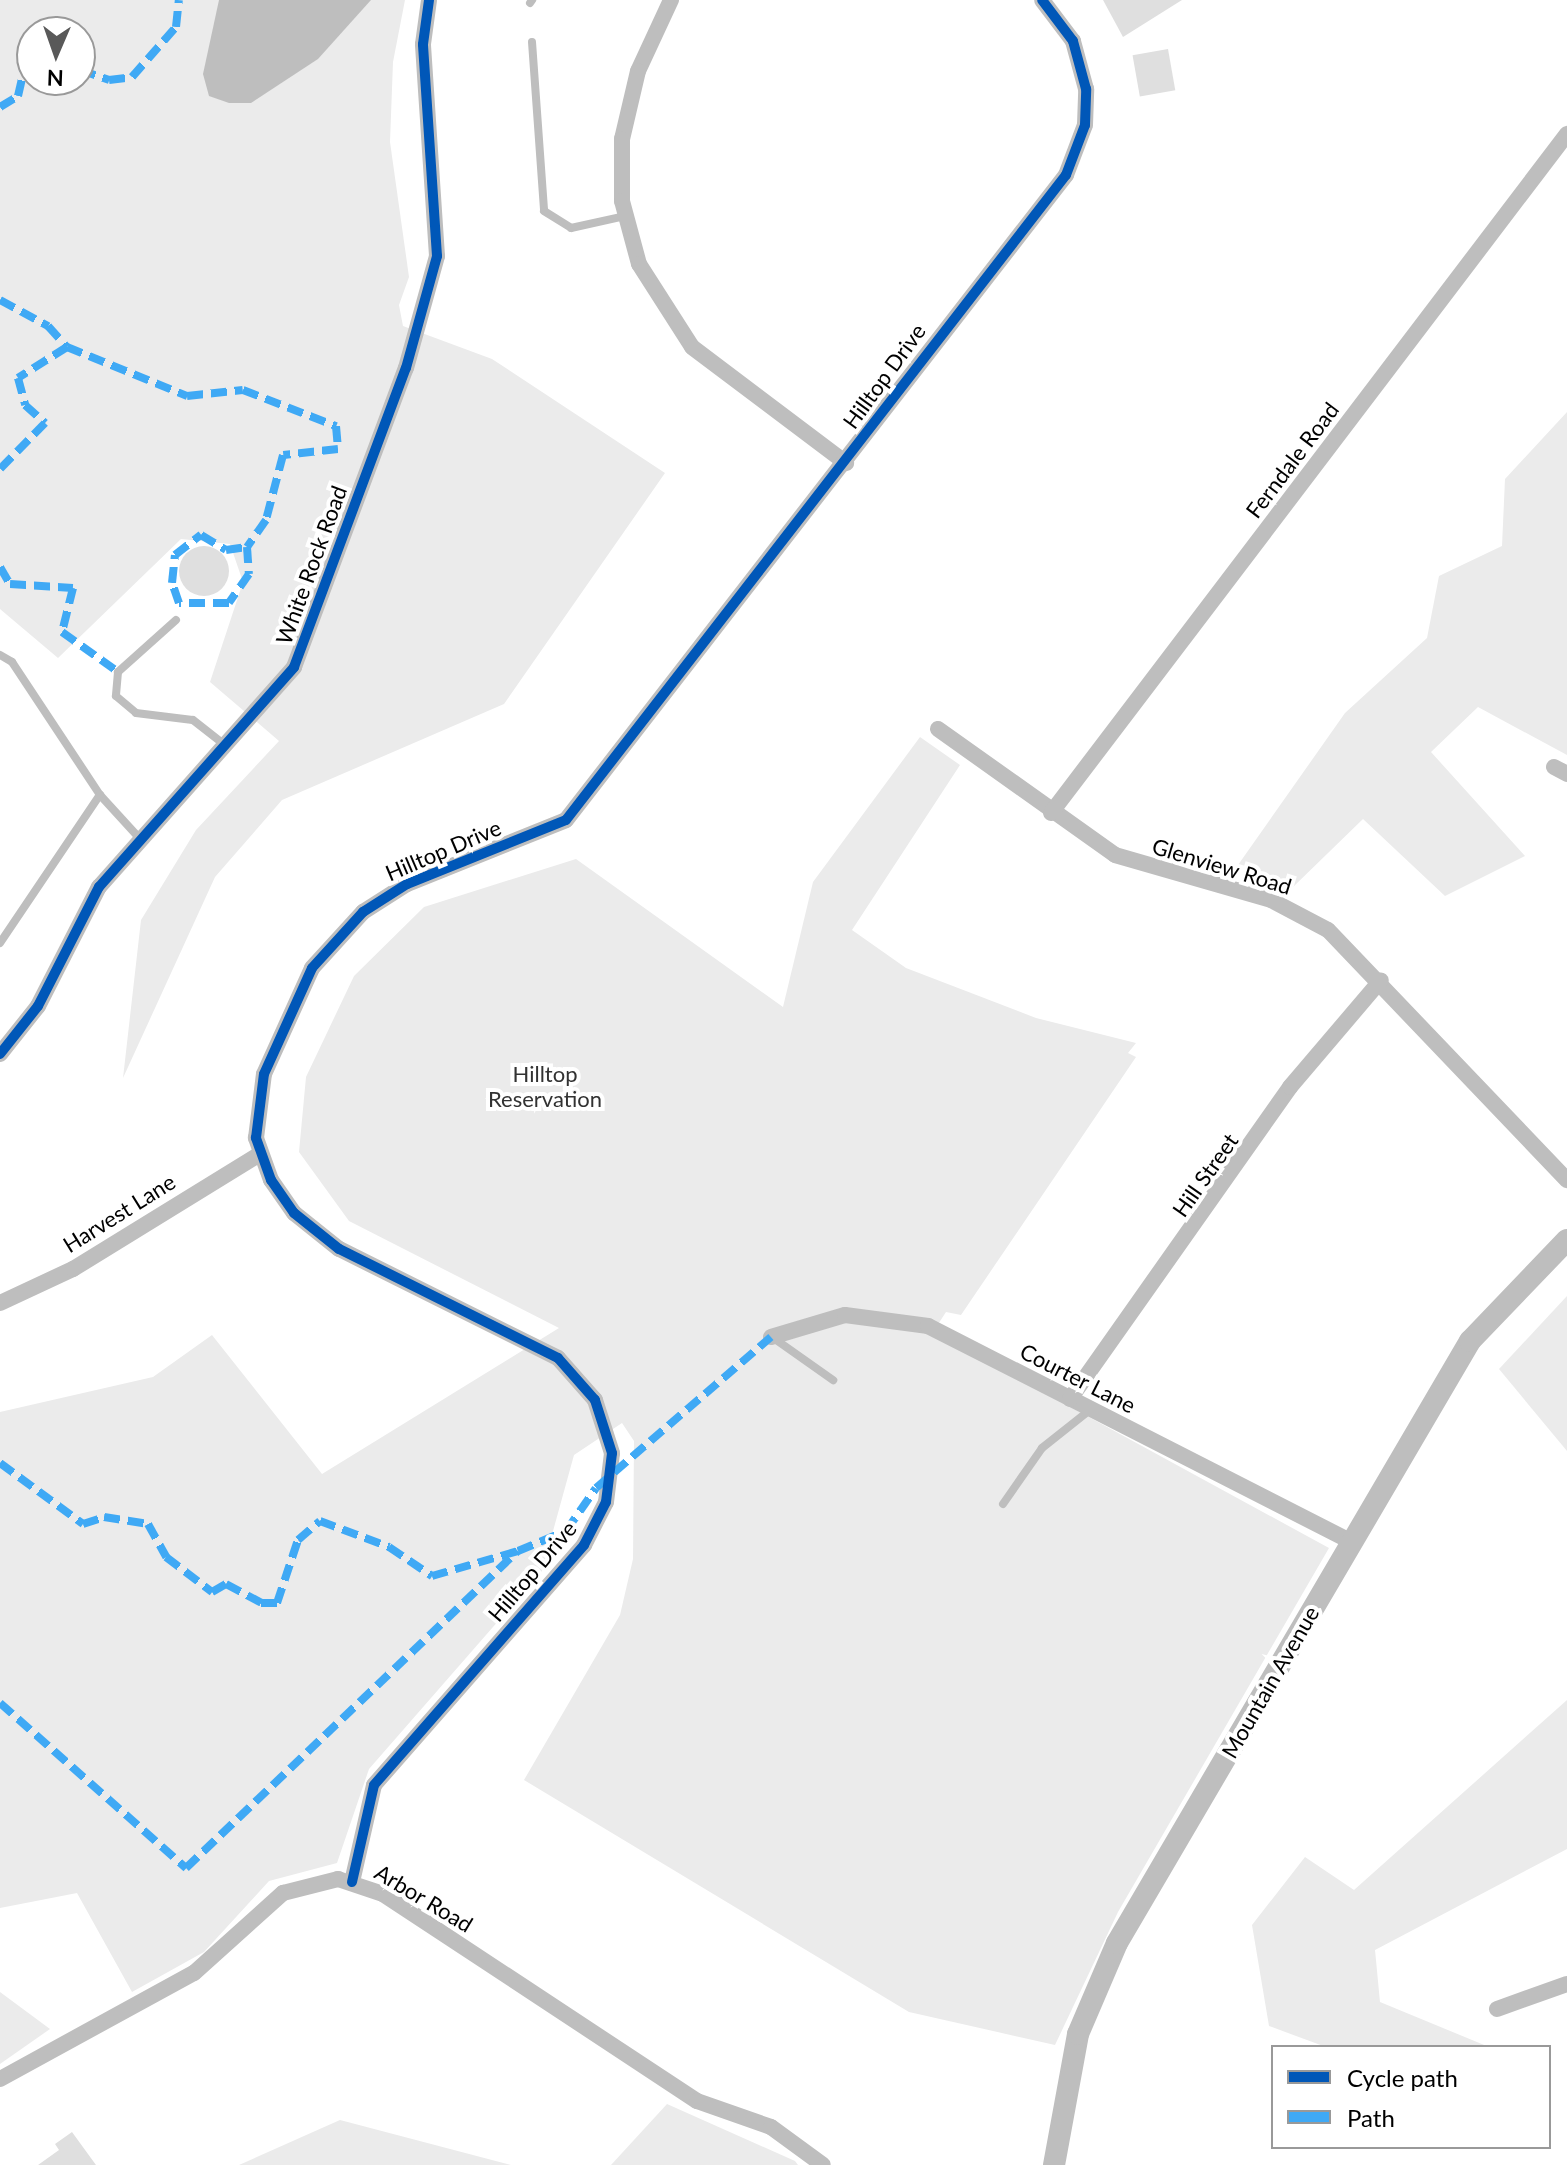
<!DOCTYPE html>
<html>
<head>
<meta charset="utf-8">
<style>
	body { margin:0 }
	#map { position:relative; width:1567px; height:2165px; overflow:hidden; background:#fff; font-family:Lato,sans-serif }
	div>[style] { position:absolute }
	.green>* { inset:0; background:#ebebeb }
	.water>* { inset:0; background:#bebebe }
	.building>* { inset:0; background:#dfdfdf; transform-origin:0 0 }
	.round { border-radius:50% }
	.service>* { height:8px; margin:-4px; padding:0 4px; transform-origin:4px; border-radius:4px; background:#bebebe }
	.minor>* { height:16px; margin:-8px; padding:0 8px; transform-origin:8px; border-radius:8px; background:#bebebe }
	.tertiary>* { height:22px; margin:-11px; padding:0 11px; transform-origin:11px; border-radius:11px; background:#bebebe }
	.quiet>* { height:8px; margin-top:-4px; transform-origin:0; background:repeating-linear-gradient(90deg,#3fa9f5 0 16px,transparent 0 24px) }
	.cycleway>* { height:10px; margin:-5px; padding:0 5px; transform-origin:5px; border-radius:5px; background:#0057b8 }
	span { translate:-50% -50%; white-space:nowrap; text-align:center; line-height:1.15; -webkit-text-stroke:8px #fff; paint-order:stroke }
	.street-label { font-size:22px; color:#000 }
	.park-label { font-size:22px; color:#323232 }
	.legend { position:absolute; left:1271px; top:2045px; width:280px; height:104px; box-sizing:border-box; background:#fff; border:2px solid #999; margin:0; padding:10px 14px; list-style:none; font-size:24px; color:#000 }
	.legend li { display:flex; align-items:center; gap:16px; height:40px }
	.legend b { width:40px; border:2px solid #999 }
	.north { position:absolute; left:16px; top:16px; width:80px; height:80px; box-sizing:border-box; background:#fff; border:2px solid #999; border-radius:50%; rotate:182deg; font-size:22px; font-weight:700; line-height:32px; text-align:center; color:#000 }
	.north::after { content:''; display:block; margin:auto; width:28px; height:36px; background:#595959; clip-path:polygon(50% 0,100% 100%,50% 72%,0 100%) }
</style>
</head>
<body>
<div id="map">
	<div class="green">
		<i style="clip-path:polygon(evenodd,0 0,405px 0,393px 62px,390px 142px,409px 277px,399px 305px,403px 326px,492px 359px,665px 473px,504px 704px,282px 800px,215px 877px,123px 1078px,141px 920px,196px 830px,279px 741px,210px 682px,243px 582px,230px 544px,181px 539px,58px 658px,0 609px,0 0,32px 32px,80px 32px,80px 80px,32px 80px,32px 32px)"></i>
		<i style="clip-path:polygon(1567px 412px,1567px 755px,1478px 707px,1431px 752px,1525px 856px,1445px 896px,1363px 819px,1292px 888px,1238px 865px,1345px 713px,1427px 638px,1439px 576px,1502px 546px,1505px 479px)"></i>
		<i style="clip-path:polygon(920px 737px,960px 765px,852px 930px,906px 968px,1036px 1018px,1136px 1043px,1128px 1053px,1136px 1057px,961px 1315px,946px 1312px,933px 1332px,1329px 1548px,1118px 1912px,1055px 2045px,909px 2012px,524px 1780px,620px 1615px,633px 1559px,634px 1441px,622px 1423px,574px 1455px,542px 1571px,369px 1769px,337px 1863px,269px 1881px,204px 1952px,132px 1992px,77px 1893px,0 1908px,0 1412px,153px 1377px,212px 1335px,322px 1474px,559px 1328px,349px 1221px,299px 1152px,306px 1077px,354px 976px,424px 907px,576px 859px,783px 1007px,813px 882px)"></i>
		<i style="clip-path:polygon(1567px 1296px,1567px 1451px,1499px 1369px)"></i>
		<i style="clip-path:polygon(1567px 1700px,1567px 1849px,1375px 1950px,1380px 2002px,1489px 2047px,1326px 2047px,1269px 2026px,1252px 1925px,1305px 1857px,1354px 1890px)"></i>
		<i style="clip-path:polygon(0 1992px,50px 2029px,0 2064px)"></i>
		<i style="clip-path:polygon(667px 2104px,795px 2161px,798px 2165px,611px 2165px)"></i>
		<i style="clip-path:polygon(340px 2120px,511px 2165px,239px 2165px)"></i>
	</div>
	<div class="water">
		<i style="clip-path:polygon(219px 0,371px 0,318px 59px,251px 103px,229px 103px,209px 96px,203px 74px)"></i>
	</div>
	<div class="building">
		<i style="clip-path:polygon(1103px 0,1182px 0,1123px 37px)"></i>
		<i style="left:1168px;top:49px;width:42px;height:36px;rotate:80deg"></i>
		<i class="round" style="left:179px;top:546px;width:50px;height:50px"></i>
		<i style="clip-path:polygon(72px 2132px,96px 2165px,38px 2165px,59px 2150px,55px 2144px)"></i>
	</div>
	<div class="service">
		<i style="left:530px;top:3px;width:4px;rotate:-56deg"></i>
		<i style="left:532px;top:42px;width:169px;rotate:85.9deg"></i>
		<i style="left:544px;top:211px;width:32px;rotate:32deg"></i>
		<i style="left:571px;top:228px;width:55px;rotate:-12.5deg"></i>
		<i style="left:176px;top:620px;width:78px;rotate:138.1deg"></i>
		<i style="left:118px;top:672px;width:24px;rotate:95deg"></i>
		<i style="left:116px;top:696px;width:26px;rotate:40deg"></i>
		<i style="left:136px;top:713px;width:57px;rotate:7deg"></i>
		<i style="left:193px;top:720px;width:42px;rotate:38.2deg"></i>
		<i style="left:0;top:655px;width:14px;rotate:30deg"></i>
		<i style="left:12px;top:662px;width:159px;rotate:56.5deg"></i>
		<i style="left:100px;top:795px;width:62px;rotate:47.6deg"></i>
		<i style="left:0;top:943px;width:179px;rotate:-56deg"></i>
		<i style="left:772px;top:1337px;width:75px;rotate:35.2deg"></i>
		<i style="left:1003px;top:1504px;width:68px;rotate:-55.1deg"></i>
		<i style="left:1042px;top:1448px;width:63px;rotate:-38.5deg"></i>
	</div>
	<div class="minor">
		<i style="left:671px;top:0;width:78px;rotate:114.9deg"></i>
		<i style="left:638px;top:71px;width:70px;rotate:103.2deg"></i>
		<i style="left:622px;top:139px;width:62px;rotate:90deg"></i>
		<i style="left:622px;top:201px;width:65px;rotate:74.9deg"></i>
		<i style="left:639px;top:264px;width:98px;rotate:57.4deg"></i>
		<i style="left:692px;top:347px;width:193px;rotate:37deg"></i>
		<i style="left:938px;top:729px;width:217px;rotate:35.4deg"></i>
		<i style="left:1115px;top:855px;width:162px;rotate:16.1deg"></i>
		<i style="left:1271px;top:900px;width:64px;rotate:27.8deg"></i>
		<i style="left:1328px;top:930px;width:346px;rotate:46.3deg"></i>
		<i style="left:1554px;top:767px;width:15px;rotate:28deg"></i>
		<i style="left:1051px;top:813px;width:853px;rotate:-52.77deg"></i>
		<i style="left:0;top:1054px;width:61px;rotate:-51.6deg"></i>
		<i style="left:38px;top:1006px;width:134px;rotate:-62.9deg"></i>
		<i style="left:99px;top:887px;width:294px;rotate:-48.4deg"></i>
		<i style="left:294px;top:667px;width:319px;rotate:-69.5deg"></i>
		<i style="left:406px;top:368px;width:116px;rotate:-74.5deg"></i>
		<i style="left:437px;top:256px;width:212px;rotate:-93.8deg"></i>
		<i style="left:423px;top:44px;width:44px;rotate:-82.2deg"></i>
		<i style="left:0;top:1303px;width:81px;rotate:-25deg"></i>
		<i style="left:73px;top:1269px;width:220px;rotate:-31.6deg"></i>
		<i style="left:771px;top:1337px;width:77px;rotate:-16.6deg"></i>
		<i style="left:845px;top:1315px;width:84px;rotate:7.5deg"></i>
		<i style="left:928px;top:1326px;width:476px;rotate:27deg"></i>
		<i style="left:1070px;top:1399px;width:382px;rotate:-54.8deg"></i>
		<i style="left:1290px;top:1087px;width:140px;rotate:-49.6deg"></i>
		<i style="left:352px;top:1882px;width:99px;rotate:-77.2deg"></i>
		<i style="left:374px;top:1785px;width:319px;rotate:-48.8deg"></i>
		<i style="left:584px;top:1545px;width:48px;rotate:-62.9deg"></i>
		<i style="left:606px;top:1502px;width:49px;rotate:-83deg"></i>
		<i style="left:612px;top:1453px;width:56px;rotate:-107.8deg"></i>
		<i style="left:595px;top:1400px;width:56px;rotate:-131.4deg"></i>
		<i style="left:558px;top:1358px;width:245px;rotate:-153.5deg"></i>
		<i style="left:339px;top:1249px;width:58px;rotate:-141.3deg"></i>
		<i style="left:294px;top:1213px;width:40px;rotate:-124.9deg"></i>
		<i style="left:271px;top:1180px;width:45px;rotate:-109.7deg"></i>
		<i style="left:256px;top:1138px;width:64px;rotate:-82.9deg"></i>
		<i style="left:264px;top:1074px;width:116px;rotate:-65.6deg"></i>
		<i style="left:312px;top:968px;width:76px;rotate:-47.7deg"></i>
		<i style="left:363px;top:912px;width:52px;rotate:-32.5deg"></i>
		<i style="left:407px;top:884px;width:171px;rotate:-21.9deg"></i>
		<i style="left:566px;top:820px;width:816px;rotate:-52.22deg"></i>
		<i style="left:1066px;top:175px;width:53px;rotate:-69.2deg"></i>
		<i style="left:1085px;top:125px;width:36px;rotate:-88deg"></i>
		<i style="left:1086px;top:89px;width:50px;rotate:-105.2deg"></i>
		<i style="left:1073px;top:41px;width:51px;rotate:-127.1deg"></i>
		<i style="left:1497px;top:2009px;width:74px;rotate:-19.7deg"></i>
		<i style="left:0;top:2079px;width:221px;rotate:-28.7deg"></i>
		<i style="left:194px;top:1973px;width:120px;rotate:-42deg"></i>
		<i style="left:283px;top:1893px;width:57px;rotate:-14.3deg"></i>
		<i style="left:338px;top:1879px;width:47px;rotate:18.4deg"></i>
		<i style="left:383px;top:1894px;width:376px;rotate:33.4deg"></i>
		<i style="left:697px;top:2101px;width:78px;rotate:19.4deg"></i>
		<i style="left:771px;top:2127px;width:64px;rotate:36.2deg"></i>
	</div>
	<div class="tertiary">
		<i style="left:1054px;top:2165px;width:133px;rotate:-79.6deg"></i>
		<i style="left:1078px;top:2034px;width:99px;rotate:-66.8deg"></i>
		<i style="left:1117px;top:1943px;width:698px;rotate:-59.61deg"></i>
		<i style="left:1470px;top:1341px;width:140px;rotate:-46.2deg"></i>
	</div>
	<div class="quiet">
		<i style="left:80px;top:70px;width:31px;rotate:19deg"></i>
		<i style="left:109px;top:80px;width:23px;rotate:-7deg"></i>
		<i style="left:132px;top:77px;width:67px;rotate:-48.7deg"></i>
		<i style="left:176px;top:27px;width:27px;rotate:-84deg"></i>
		<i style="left:0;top:107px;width:21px;rotate:-31deg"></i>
		<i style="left:18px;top:96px;width:26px;rotate:-77deg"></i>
		<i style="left:24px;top:71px;width:8px;rotate:-14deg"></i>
		<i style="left:0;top:300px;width:55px;rotate:28.4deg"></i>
		<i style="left:48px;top:326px;width:28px;rotate:48deg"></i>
		<i style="left:67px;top:347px;width:58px;rotate:147.7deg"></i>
		<i style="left:18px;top:378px;width:28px;rotate:75deg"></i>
		<i style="left:25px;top:405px;width:27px;rotate:42deg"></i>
		<i style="left:45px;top:423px;width:64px;rotate:134.4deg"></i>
		<i style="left:67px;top:347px;width:130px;rotate:22.2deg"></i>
		<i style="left:187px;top:396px;width:56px;rotate:-6.1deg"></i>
		<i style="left:243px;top:390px;width:100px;rotate:21.2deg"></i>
		<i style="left:336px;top:426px;width:23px;rotate:85deg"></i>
		<i style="left:338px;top:449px;width:55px;rotate:173.8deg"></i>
		<i style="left:283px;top:455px;width:67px;rotate:104.7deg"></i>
		<i style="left:266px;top:520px;width:33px;rotate:125deg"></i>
		<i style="left:247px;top:547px;width:27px;rotate:86deg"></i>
		<i style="left:249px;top:574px;width:35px;rotate:125deg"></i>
		<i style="left:229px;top:603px;width:50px;rotate:180deg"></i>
		<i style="left:179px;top:603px;width:21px;rotate:-109deg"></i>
		<i style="left:172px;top:583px;width:28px;rotate:-84deg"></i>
		<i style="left:175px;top:555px;width:33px;rotate:-38deg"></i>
		<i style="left:201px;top:535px;width:29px;rotate:31deg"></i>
		<i style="left:226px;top:550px;width:21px;rotate:-8deg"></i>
		<i style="left:0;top:567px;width:20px;rotate:60deg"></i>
		<i style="left:10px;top:584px;width:63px;rotate:3.6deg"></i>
		<i style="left:73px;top:588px;width:45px;rotate:104deg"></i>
		<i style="left:62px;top:632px;width:69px;rotate:35.5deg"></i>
		<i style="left:0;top:1463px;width:103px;rotate:36.3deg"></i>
		<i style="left:83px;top:1524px;width:22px;rotate:-18deg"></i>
		<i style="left:104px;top:1517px;width:45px;rotate:9deg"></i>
		<i style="left:148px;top:1524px;width:38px;rotate:61deg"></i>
		<i style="left:166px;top:1557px;width:58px;rotate:37.3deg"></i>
		<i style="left:212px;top:1592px;width:16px;rotate:-30deg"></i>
		<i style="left:226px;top:1584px;width:40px;rotate:28deg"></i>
		<i style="left:261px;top:1603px;width:16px"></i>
		<i style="left:277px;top:1603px;width:66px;rotate:-71.6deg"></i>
		<i style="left:298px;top:1540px;width:29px;rotate:-41deg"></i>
		<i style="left:320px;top:1521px;width:74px;rotate:20.6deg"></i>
		<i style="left:389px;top:1547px;width:52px;rotate:34deg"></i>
		<i style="left:432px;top:1576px;width:90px;rotate:-16.2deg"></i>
		<i style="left:0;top:1703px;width:249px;rotate:41.6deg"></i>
		<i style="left:186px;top:1868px;width:459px;rotate:-43.7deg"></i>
		<i style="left:518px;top:1551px;width:52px;rotate:-22.6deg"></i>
		<i style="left:566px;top:1531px;width:52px;rotate:-55.1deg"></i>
		<i style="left:596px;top:1488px;width:231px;rotate:-40.8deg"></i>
	</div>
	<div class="cycleway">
		<i style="left:0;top:1054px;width:61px;rotate:-51.6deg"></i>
		<i style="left:38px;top:1006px;width:134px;rotate:-62.9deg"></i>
		<i style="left:99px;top:887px;width:294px;rotate:-48.4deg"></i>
		<i style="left:294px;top:667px;width:319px;rotate:-69.5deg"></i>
		<i style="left:406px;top:368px;width:116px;rotate:-74.5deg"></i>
		<i style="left:437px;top:256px;width:212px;rotate:-93.8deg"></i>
		<i style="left:423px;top:44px;width:44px;rotate:-82.2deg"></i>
		<i style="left:352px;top:1882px;width:99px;rotate:-77.2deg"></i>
		<i style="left:374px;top:1785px;width:319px;rotate:-48.8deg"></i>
		<i style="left:584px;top:1545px;width:48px;rotate:-62.9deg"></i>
		<i style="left:606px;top:1502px;width:49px;rotate:-83deg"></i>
		<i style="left:612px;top:1453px;width:56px;rotate:-107.8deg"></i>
		<i style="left:595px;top:1400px;width:56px;rotate:-131.4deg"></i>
		<i style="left:558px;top:1358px;width:245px;rotate:-153.5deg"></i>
		<i style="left:339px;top:1249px;width:58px;rotate:-141.3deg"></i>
		<i style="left:294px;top:1213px;width:40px;rotate:-124.9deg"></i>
		<i style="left:271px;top:1180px;width:45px;rotate:-109.7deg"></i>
		<i style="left:256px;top:1138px;width:64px;rotate:-82.9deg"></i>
		<i style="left:264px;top:1074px;width:116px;rotate:-65.6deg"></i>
		<i style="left:312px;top:968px;width:76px;rotate:-47.7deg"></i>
		<i style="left:363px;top:912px;width:52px;rotate:-32.5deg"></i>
		<i style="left:407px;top:884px;width:171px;rotate:-21.9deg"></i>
		<i style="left:566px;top:820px;width:816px;rotate:-52.22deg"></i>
		<i style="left:1066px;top:175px;width:53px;rotate:-69.2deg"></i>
		<i style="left:1085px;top:125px;width:36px;rotate:-88deg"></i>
		<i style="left:1086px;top:89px;width:50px;rotate:-105.2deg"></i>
		<i style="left:1073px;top:41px;width:51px;rotate:-127.1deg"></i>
	</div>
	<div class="street-label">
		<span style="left:884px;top:376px;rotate:-54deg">Hilltop Drive</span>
		<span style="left:1292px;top:460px;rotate:-53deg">Ferndale Road</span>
		<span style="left:311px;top:565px;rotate:-70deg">White Rock Road</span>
		<span style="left:443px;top:850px;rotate:-23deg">Hilltop Drive</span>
		<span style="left:1222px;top:866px;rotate:17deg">Glenview Road</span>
		<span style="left:1205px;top:1175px;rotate:-55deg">Hill Street</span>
		<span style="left:119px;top:1213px;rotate:-32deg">Harvest Lane</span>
		<span style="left:1078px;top:1378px;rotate:27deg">Courter Lane</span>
		<span style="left:532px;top:1571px;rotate:-50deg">Hilltop Drive</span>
		<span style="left:1270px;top:1682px;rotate:-60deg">Mountain Avenue</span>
		<span style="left:424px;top:1898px;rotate:31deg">Arbor Road</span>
	</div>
	<div class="park-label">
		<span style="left:545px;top:1086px">Hilltop<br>Reservation</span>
	</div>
	<ul class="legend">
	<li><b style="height:10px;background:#0057b8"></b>Cycle path</li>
	<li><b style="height:10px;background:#3fa9f5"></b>Path</li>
	</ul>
	<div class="north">N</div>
</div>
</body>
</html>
